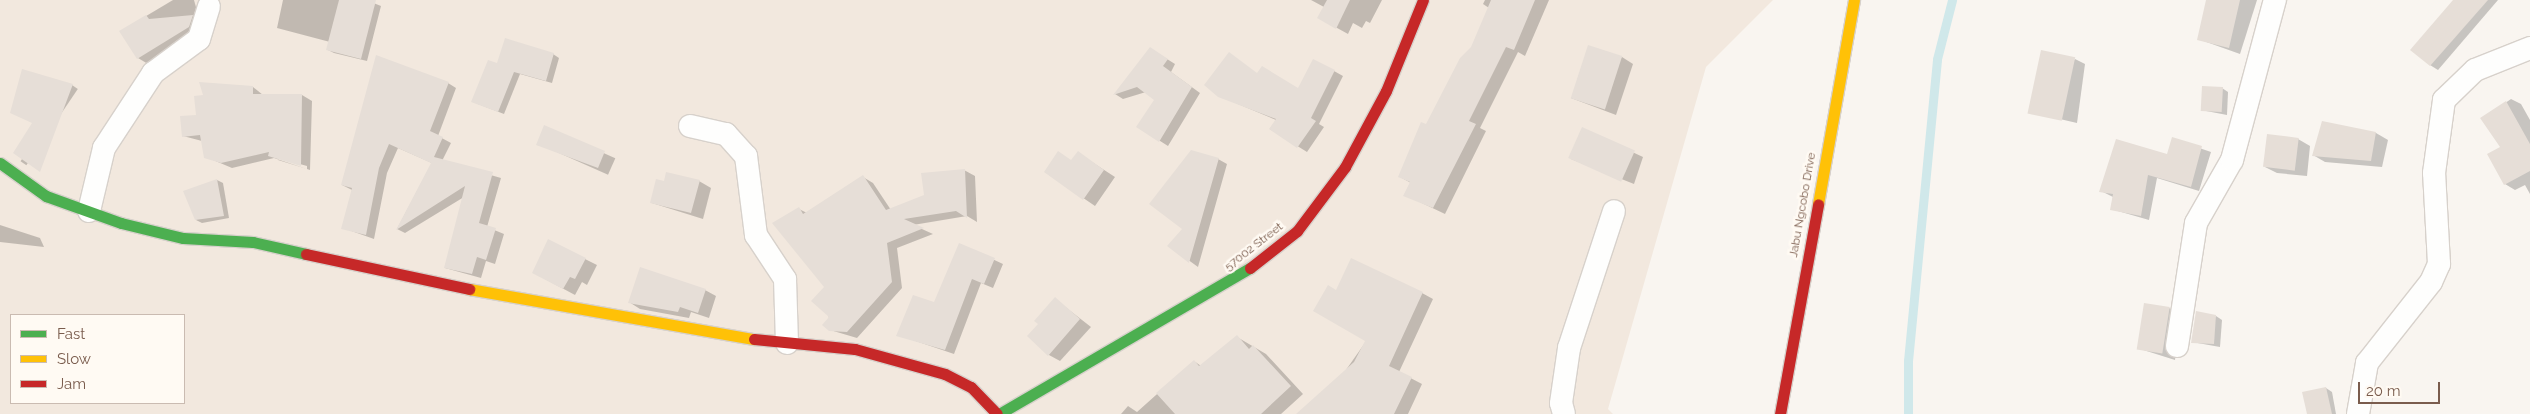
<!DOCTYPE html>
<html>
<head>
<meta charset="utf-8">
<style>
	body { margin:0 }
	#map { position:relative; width:2530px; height:414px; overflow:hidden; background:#f9f5f0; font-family:Raleway,sans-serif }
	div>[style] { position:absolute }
	.residential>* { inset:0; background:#f2e8de }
	.shadow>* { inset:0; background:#0003; transform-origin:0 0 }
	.stream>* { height:9px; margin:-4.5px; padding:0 4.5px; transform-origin:4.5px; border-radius:4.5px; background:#d0e8ea }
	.building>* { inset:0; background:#e6ded7; transform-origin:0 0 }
	.roads { filter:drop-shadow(1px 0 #d7d1cb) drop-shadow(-1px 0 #d7d1cb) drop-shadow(0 1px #d7d1cb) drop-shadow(0 -1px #d7d1cb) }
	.street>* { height:22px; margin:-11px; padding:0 11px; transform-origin:11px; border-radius:11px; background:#fefefd }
	.fast>* { height:11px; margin:-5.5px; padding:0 5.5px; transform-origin:5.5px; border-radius:5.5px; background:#4caf50 }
	.slow>* { height:11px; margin:-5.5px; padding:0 5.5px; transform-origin:5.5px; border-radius:5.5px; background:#ffc107 }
	.jam>* { height:11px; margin:-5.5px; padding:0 5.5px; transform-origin:5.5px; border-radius:5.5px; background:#c62828 }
	span { translate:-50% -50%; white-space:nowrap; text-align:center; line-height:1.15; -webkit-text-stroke:5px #fffaf3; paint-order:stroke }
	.street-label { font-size:12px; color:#7a5c4d }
	.legend { position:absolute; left:10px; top:314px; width:175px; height:90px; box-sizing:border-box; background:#fffaf3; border:1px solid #cabbb1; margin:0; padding:6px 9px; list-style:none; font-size:15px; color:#7a5c4d }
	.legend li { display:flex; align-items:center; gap:10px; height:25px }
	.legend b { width:25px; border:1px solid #cabbb1 }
	.scale { position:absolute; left:2358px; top:382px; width:82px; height:22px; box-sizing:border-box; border:2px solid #7a5c4d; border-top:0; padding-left:6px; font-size:15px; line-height:18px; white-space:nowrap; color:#7a5c4d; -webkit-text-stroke:4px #fffaf3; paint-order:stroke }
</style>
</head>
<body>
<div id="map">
	<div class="residential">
		<i style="clip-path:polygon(evenodd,0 0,1773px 0,1706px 67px,1608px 409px,1613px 414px,0 414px,0 0,11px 315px,184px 315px,184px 403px,11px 403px,11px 315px)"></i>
	</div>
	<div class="shadow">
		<i style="clip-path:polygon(173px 0,194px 0,201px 25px,148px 64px,138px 58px,121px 31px)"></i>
		<i style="clip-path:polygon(283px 0,366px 0,381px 6px,367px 61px,334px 53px,328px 50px,330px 42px,277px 28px)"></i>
		<i style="clip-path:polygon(1311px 0,1382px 0,1370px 23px,1366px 21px,1362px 28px,1353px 23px,1348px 34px,1319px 18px,1324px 7px)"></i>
		<i style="clip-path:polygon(1485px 0,1549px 0,1525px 56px,1518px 52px,1480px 128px,1486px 131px,1445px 214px,1405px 195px,1411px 183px,1400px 177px,1472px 48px,1489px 8px,1483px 4px)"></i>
		<i style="clip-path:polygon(2208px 0,2257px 0,2240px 54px,2198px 39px)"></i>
		<i style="clip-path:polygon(2457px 0,2498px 0,2438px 70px,2430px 65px)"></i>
		<i style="clip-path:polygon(553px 54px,559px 58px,552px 83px,520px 74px,504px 114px,478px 104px,497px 65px)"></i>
		<i style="clip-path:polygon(1159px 54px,1175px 64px,1171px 72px,1200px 93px,1168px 146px,1138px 127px,1156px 100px,1146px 92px,1123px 99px,1115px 94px)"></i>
		<i style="clip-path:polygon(1622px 57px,1633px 64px,1616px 115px,1571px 98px)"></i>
		<i style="clip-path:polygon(2075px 59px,2085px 64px,2077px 123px,2034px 113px)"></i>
		<i style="clip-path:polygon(1334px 71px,1343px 76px,1319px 124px,1324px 127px,1307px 152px,1270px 129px,1276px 120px,1219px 96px,1298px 89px)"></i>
		<i style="clip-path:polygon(448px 83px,456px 88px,438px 136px,451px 143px,442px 161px,501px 178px,487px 227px,504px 234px,495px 264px,486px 261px,481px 278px,445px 268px,464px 197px,405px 233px,397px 229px,432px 163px,398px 148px,387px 173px,374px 239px,343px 228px,352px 190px,342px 185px)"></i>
		<i style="left:72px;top:85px;width:7px;height:92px;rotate:34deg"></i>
		<i style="clip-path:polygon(evenodd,253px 87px,263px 95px,302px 95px,312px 101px,310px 170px,274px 158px,232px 168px,206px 157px,202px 141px,183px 136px,197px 116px,253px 87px,278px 158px,307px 166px,307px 169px,278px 160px,278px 158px)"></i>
		<i style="clip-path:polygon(2222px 88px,2228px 92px,2227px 115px,2201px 110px)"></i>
		<i style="clip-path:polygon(2511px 99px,2521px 104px,2530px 120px,2530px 194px,2525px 185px,2515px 190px,2505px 184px,2502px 147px,2482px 119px)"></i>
		<i style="clip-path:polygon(2323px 123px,2376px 133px,2388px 140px,2382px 167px,2325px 162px,2313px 155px)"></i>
		<i style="left:545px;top:127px;width:77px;height:18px;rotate:24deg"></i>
		<i style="clip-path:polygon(1583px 129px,1643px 157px,1634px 184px,1571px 159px)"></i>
		<i style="clip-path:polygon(2173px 139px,2211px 152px,2199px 191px,2157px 178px,2149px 220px,2111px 209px,2113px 197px,2101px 191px,2168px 156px)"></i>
		<i style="clip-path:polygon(2298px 139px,2310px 146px,2307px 176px,2277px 173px,2265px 167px)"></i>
		<i style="clip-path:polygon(1078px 153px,1115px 177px,1095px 206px,1045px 172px,1072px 161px)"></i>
		<i style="clip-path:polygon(1218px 159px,1227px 164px,1198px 267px,1169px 246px,1184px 229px)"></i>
		<i style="clip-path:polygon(964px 170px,975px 176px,977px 222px,967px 216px,913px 225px,933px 234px,897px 248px,902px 288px,857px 338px,830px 330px,826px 287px,799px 209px,807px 213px,863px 177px,873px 183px,891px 210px,926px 196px)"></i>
		<i style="clip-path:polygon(217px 180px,223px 183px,229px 218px,202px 223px,196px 220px)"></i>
		<i style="clip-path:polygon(699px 181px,711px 188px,703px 219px,652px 203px,665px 182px)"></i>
		<i style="clip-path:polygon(0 225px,40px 238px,44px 247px,0 242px)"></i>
		<i style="clip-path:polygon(960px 244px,1003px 264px,993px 288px,981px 283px,954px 354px,898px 335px,935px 304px)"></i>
		<i style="clip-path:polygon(585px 259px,597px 265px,587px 285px,582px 282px,575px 295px,545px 279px)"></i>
		<i style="clip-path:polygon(705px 290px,716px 296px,709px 318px,691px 312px,689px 318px,640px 309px,629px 302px)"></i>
		<i style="clip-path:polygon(1336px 291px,1422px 293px,1433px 299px,1399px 372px,1422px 384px,1408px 414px,1315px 414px,1367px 340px)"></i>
		<i style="clip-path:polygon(1055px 299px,1091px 327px,1060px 361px,1049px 355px,1040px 324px)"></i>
		<i style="clip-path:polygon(2169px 308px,2181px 315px,2175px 360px,2137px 348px)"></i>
		<i style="clip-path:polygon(2216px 316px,2222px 320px,2220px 347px,2192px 342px)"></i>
		<i style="clip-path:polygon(1237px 337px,1266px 354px,1303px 394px,1281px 414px,1121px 414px,1128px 406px,1137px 412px,1194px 361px,1201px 366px)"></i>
		<i style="clip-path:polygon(2326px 388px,2332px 392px,2336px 414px,2308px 414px)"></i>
	</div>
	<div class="stream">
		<i style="left:1908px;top:414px;width:53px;rotate:-90deg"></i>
		<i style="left:1908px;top:361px;width:303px;rotate:-84.5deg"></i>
		<i style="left:1937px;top:59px;width:61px;rotate:-75.7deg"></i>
	</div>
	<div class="building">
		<i style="clip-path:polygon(339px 0,376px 0,361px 59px,326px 50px)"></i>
		<i style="clip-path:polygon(1327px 0,1350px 0,1336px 29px,1317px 18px)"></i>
		<i style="clip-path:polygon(1491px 0,1535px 0,1514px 50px,1506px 47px,1469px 121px,1476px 124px,1433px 208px,1403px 196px,1410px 182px,1398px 177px,1421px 122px,1426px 124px,1460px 58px,1471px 47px)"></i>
		<i style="clip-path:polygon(2206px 0,2240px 0,2229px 48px,2197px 40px)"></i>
		<i style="clip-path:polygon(2453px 0,2488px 0,2430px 66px,2410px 50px)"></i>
		<i style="clip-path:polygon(146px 15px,149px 19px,193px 15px,189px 27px,137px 59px,119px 31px)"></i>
		<i style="clip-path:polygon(505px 38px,554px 53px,546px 81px,514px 72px,498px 112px,471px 102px,488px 60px,497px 63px)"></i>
		<i style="left:1588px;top:45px;width:36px;height:56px;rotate:18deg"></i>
		<i style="clip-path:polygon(1150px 47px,1168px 59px,1163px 66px,1192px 87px,1159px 142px,1136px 127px,1154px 100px,1137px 87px,1113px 95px)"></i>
		<i style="left:2041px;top:50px;width:35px;height:65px;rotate:12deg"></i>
		<i style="clip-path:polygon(1229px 52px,1257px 73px,1262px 66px,1298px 88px,1313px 59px,1335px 70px,1311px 118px,1316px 121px,1297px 148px,1269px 129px,1276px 119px,1218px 97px,1204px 85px)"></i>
		<i style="clip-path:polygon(376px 55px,449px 82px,430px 131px,443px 137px,434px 157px,493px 172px,479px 223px,496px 228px,486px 260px,477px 257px,472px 274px,444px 268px,465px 186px,396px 230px,431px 163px,389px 144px,379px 168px,366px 235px,341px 229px,352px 188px,341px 185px)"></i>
		<i style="clip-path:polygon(22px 69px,73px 84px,40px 172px,13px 153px,32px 123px,10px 113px)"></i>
		<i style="clip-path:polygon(199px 82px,253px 86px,253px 94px,302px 94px,301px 166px,268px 156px,269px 152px,221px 163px,204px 158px,200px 135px,182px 137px,180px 116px,196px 115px,194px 96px,203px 95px)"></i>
		<i style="left:2202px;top:86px;width:21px;height:25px;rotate:3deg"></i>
		<i style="clip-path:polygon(2506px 101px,2530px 144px,2530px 171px,2504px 185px,2487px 154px,2500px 147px,2480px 118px)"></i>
		<i style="clip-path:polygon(2322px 121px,2376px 132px,2371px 161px,2312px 156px)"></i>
		<i style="clip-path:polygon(544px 125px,605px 151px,598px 168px,536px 145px)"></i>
		<i style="left:1582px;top:127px;width:58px;height:34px;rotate:24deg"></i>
		<i style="left:2267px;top:134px;width:32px;height:33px;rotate:7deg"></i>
		<i style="clip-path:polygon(2172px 137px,2202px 146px,2191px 187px,2148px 175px,2141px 216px,2110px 210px,2113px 194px,2099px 192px,2116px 139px,2167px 154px)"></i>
		<i style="clip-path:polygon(1191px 150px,1219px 158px,1189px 263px,1167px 246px,1182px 229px,1149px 204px)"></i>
		<i style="clip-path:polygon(1058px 151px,1071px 160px,1078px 151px,1104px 170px,1083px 200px,1044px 172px)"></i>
		<i style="clip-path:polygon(965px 169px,967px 218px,956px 211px,904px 219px,924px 228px,887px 243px,892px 282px,847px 332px,829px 331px,822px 325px,829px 317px,811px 301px,824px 287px,772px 223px,799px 207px,803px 214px,863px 175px,886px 210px,924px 195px,921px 173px)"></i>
		<i style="clip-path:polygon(666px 172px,700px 180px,691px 213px,650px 203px,656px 179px,664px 181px)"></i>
		<i style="clip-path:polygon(217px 179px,224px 216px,195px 220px,183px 191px)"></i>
		<i style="clip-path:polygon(548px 239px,586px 258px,575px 279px,570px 277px,563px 289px,532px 273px)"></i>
		<i style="clip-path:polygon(959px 243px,995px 258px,984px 284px,972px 279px,945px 350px,896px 336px,913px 295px,934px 302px)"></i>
		<i style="clip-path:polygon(1351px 258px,1423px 292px,1389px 366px,1412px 377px,1394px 414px,1296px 414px,1354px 362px,1365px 341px,1313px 311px,1328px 285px,1336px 290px)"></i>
		<i style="clip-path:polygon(640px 267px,706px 289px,698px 313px,680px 307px,678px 312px,628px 303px)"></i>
		<i style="clip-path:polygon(1055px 297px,1080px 319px,1048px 356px,1027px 336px,1038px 324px,1034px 321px)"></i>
		<i style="left:2144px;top:303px;width:26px;height:47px;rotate:9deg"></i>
		<i style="clip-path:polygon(2196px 311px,2216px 315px,2214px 344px,2191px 343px)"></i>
		<i style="clip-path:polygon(1237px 335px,1249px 349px,1253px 345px,1291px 386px,1261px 414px,1175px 414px,1156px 393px,1194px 360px,1199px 366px)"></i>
		<i style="clip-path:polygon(2326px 387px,2332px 414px,2307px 414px,2302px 392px)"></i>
	</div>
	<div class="roads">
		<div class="street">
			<i style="left:690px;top:126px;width:37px;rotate:13deg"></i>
			<i style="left:726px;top:134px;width:30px;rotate:48deg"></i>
			<i style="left:746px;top:156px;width:80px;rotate:82.8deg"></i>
			<i style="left:756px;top:235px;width:53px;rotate:56.6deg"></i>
			<i style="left:785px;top:279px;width:64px;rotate:88.2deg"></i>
			<i style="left:89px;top:211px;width:65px;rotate:-76.6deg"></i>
			<i style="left:104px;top:148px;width:90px;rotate:-56.8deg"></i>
			<i style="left:153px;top:73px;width:57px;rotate:-36.5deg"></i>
			<i style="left:199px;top:39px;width:34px;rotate:-73deg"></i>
			<i style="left:2177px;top:346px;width:124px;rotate:-81.2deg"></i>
			<i style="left:2196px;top:223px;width:73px;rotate:-60.3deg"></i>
			<i style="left:2232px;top:160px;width:166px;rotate:-75deg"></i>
			<i style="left:1564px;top:414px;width:11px;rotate:-105deg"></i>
			<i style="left:1561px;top:403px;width:56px;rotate:-81.7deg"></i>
			<i style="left:1569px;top:348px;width:144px;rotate:-71.8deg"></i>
			<i style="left:2358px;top:414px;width:52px;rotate:-80deg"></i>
			<i style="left:2367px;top:363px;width:103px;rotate:-51.7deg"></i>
			<i style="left:2431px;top:282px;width:20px;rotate:-66deg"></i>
			<i style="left:2439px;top:264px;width:91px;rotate:-93.1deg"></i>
			<i style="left:2434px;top:173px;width:74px;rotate:-82.2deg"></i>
			<i style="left:2444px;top:100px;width:43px;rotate:-44.1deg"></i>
			<i style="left:2475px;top:70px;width:59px;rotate:-21.8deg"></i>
		</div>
		<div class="fast">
			<i style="left:0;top:163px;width:57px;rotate:35.7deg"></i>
			<i style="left:46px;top:196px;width:80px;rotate:19.8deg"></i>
			<i style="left:121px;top:223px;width:64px;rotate:13.6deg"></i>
			<i style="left:183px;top:238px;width:70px;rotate:3.3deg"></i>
			<i style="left:253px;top:242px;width:54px;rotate:12.8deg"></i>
			<i style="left:999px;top:414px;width:290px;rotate:-30.2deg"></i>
		</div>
		<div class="slow">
			<i style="left:1818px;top:204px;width:207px;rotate:-80deg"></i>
			<i style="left:469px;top:289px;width:289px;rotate:10deg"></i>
		</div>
		<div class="jam">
			<i style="left:306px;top:254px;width:167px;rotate:12.1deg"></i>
			<i style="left:1250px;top:268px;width:60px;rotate:-38.2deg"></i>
			<i style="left:1297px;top:231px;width:80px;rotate:-53.1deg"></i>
			<i style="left:1345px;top:167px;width:86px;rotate:-61.7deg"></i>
			<i style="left:1386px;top:91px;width:98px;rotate:-67.9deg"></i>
			<i style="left:754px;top:339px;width:101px;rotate:5.7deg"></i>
			<i style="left:855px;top:349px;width:93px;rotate:15.5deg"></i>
			<i style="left:945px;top:374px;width:29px;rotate:27deg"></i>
			<i style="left:971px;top:387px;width:37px;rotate:46deg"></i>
			<i style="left:1780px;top:414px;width:213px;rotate:-79.7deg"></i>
		</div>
	</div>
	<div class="street-label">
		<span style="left:1803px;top:205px;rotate:-80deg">Jabu Ngcobo Drive</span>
		<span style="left:1254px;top:247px;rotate:-38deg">57002 Street</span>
	</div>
	<ul class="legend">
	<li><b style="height:6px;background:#4caf50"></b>Fast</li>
	<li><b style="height:6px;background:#ffc107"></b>Slow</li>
	<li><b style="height:6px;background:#c62828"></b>Jam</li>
	</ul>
	<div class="scale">20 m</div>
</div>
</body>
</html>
